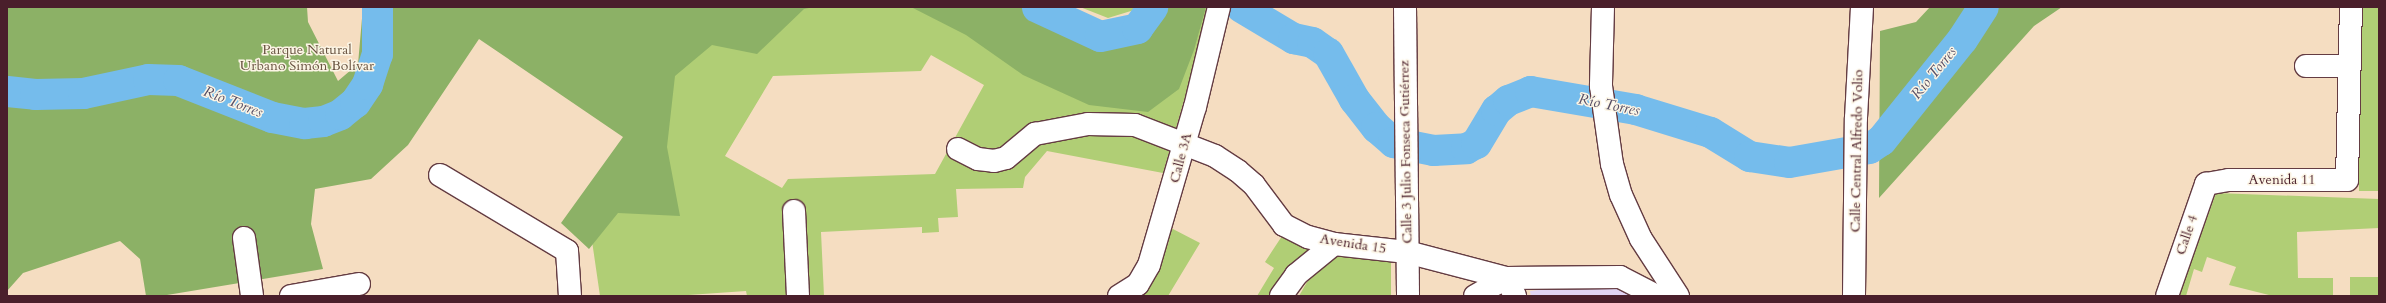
<!DOCTYPE html>
<html>
<head>
<meta charset="utf-8">
<style>
	body { margin:0 }
	#map { position:relative; width:2386px; height:303px; overflow:hidden; background:#f5ddc1; font-family:Cardo,serif }
	div>[style] { position:absolute }
	.built>* { inset:0; background:#e1d4f3 }
	.green>* { inset:0; background:#b0ce75; transform-origin:0 0 }
	.forest>* { inset:0; background:#8cb166 }
	.river>* { height:31px; margin:-15.5px; padding:0 15.5px; transform-origin:15.5px; border-radius:15.5px; background:#75bcec }
	.roads { filter:drop-shadow(1px 0 #643c42) drop-shadow(-1px 0 #643c42) drop-shadow(0 1px #643c42) drop-shadow(0 -1px #643c42) }
	.minor>* { height:22px; margin:-11px; padding:0 11px; transform-origin:11px; border-radius:11px; background:#fff }
	span { translate:-50% -50%; white-space:nowrap; text-align:center; line-height:1.15; -webkit-text-stroke:3px #fcf5e5; paint-order:stroke }
	.park-label { font-size:14px; color:#695441 }
	.street-label { font-size:14px; color:#4a1f2b }
	.water-label { font-size:15px; color:#574e65; font-style:italic }
	.frame { position:absolute; inset:0; border:8px solid #4a1f2b; pointer-events:none }
</style>
</head>
<body>
<div id="map">
	<div class="built">
		<i style="clip-path:polygon(1618px 281px,1646px 296px,1531px 296px,1530px 291px)"></i>
	</div>
	<div class="green">
		<i style="clip-path:polygon(evenodd,734px 7px,997px 7px,1083px 47px,1144px 31px,1164px 7px,1211px 7px,1163px 173px,1047px 151px,1025px 177px,1023px 188px,956px 189px,958px 217px,938px 218px,939px 232px,922px 233px,922px 227px,821px 232px,824px 296px,747px 296px,746px 291px,674px 296px,600px 296px,592px 241px,678px 59px,734px 7px,931px 55px,984px 85px,935px 174px,788px 179px,782px 188px,725px 156px,773px 76px,921px 71px,931px 55px)"></i>
		<i style="clip-path:polygon(1080px 7px,1144px 7px,1108px 18px)"></i>
		<i style="left:2359px;top:7px;width:20px;height:184px"></i>
		<i style="clip-path:polygon(2216px 193px,2379px 199px,2379px 228px,2297px 232px,2298px 278px,2333px 278px,2333px 296px,2273px 296px,2229px 285px,2236px 267px,2207px 257px,2202px 272px,2194px 269px,2186px 296px,2179px 296px)"></i>
		<i style="clip-path:polygon(1171px 228px,1200px 243px,1168px 296px,1138px 296px,1168px 244px)"></i>
		<i style="clip-path:polygon(1284px 233px,1317px 248px,1271px 296px,1257px 296px,1274px 268px,1265px 262px)"></i>
		<i style="clip-path:polygon(1342px 250px,1391px 260px,1391px 296px,1299px 296px,1307px 282px)"></i>
		<i style="left:2379px;top:277px;width:19px;height:29px;rotate:90deg"></i>
	</div>
	<div class="forest">
		<i style="clip-path:polygon(7px 7px,307px 7px,308px 22px,338px 81px,358px 64px,363px 7px,814px 7px,804px 9px,757px 54px,712px 45px,675px 76px,667px 147px,680px 216px,618px 213px,589px 249px,561px 223px,623px 137px,479px 39px,408px 145px,371px 179px,315px 189px,311px 224px,323px 269px,161px 296px,146px 296px,140px 259px,120px 241px,23px 273px,7px 291px)"></i>
		<i style="clip-path:polygon(911px 7px,1037px 7px,1100px 36px,1137px 28px,1157px 7px,1206px 7px,1194px 50px,1179px 89px,1148px 112px,1089px 105px,1023px 75px,966px 35px)"></i>
		<i style="clip-path:polygon(1930px 7px,2062px 7px,2034px 26px,1879px 198px,1880px 31px,1916px 22px)"></i>
	</div>
	<div class="river">
		<i style="left:1037px;top:7px;width:69px;rotate:24.7deg"></i>
		<i style="left:1100px;top:36px;width:38px;rotate:-12deg"></i>
		<i style="left:1137px;top:28px;width:26px;rotate:-54deg"></i>
		<i style="left:1241px;top:7px;width:61px;rotate:30.8deg"></i>
		<i style="left:1293px;top:38px;width:19px;rotate:12deg"></i>
		<i style="left:1312px;top:42px;width:19px;rotate:35deg"></i>
		<i style="left:1328px;top:53px;width:53px;rotate:60.5deg"></i>
		<i style="left:1354px;top:99px;width:36px;rotate:52deg"></i>
		<i style="left:1376px;top:127px;width:23px;rotate:41deg"></i>
		<i style="left:1393px;top:142px;width:41px;rotate:11.3deg"></i>
		<i style="left:1433px;top:150px;width:33px;rotate:-3deg"></i>
		<i style="left:1466px;top:148px;width:11px;rotate:-27deg"></i>
		<i style="left:1476px;top:143px;width:39px;rotate:-59deg"></i>
		<i style="left:1496px;top:110px;width:16px;rotate:-40deg"></i>
		<i style="left:1508px;top:100px;width:24px;rotate:-22deg"></i>
		<i style="left:1530px;top:91px;width:107px;rotate:9.7deg"></i>
		<i style="left:1635px;top:109px;width:78px;rotate:17deg"></i>
		<i style="left:1710px;top:132px;width:46px;rotate:31.6deg"></i>
		<i style="left:1749px;top:156px;width:40px;rotate:8.5deg"></i>
		<i style="left:1789px;top:162px;width:81px;rotate:-9.9deg"></i>
		<i style="left:1869px;top:148px;width:14px;rotate:-34deg"></i>
		<i style="left:1881px;top:140px;width:129px;rotate:-51.3deg"></i>
		<i style="left:1962px;top:39px;width:38px;rotate:-57deg"></i>
		<i style="left:7px;top:91px;width:28px;rotate:6deg"></i>
		<i style="left:35px;top:94px;width:48px;rotate:-1.2deg"></i>
		<i style="left:83px;top:93px;width:66px;rotate:-12.2deg"></i>
		<i style="left:148px;top:79px;width:30px;rotate:2deg"></i>
		<i style="left:178px;top:80px;width:101px;rotate:21.5deg"></i>
		<i style="left:272px;top:117px;width:33px;rotate:11deg"></i>
		<i style="left:304px;top:123px;width:19px;rotate:-6deg"></i>
		<i style="left:323px;top:121px;width:18px;rotate:-22deg"></i>
		<i style="left:340px;top:114px;width:19px;rotate:-39deg"></i>
		<i style="left:355px;top:102px;width:22px;rotate:-56deg"></i>
		<i style="left:367px;top:84px;width:32px;rotate:-72deg"></i>
		<i style="left:377px;top:54px;width:47px;rotate:-90deg"></i>
	</div>
	<div class="roads">
		<div class="minor">
			<i style="left:1405px;top:7px;width:289px;rotate:89.4deg"></i>
			<i style="left:1603px;top:7px;width:79px;rotate:91.5deg"></i>
			<i style="left:1601px;top:86px;width:79px;rotate:82deg"></i>
			<i style="left:1612px;top:164px;width:32px;rotate:74deg"></i>
			<i style="left:1621px;top:195px;width:48px;rotate:65.6deg"></i>
			<i style="left:1641px;top:239px;width:68px;rotate:57deg"></i>
			<i style="left:2306px;top:66px;width:43px"></i>
			<i style="left:958px;top:149px;width:22px;rotate:27deg"></i>
			<i style="left:978px;top:159px;width:16px;rotate:7deg"></i>
			<i style="left:994px;top:161px;width:12px;rotate:-14deg"></i>
			<i style="left:1006px;top:158px;width:38px;rotate:-40deg"></i>
			<i style="left:1035px;top:134px;width:54px;rotate:-10.7deg"></i>
			<i style="left:1088px;top:124px;width:47px;rotate:1.2deg"></i>
			<i style="left:1135px;top:125px;width:86px;rotate:21.2deg"></i>
			<i style="left:1215px;top:156px;width:27px;rotate:33deg"></i>
			<i style="left:1238px;top:171px;width:21px;rotate:41deg"></i>
			<i style="left:1254px;top:185px;width:50px;rotate:53.1deg"></i>
			<i style="left:1284px;top:225px;width:27px;rotate:27deg"></i>
			<i style="left:1308px;top:237px;width:27px;rotate:15deg"></i>
			<i style="left:1334px;top:244px;width:73px;rotate:6.3deg"></i>
			<i style="left:1407px;top:252px;width:102px;rotate:14.7deg"></i>
			<i style="left:1506px;top:278px;width:114px;rotate:-0.5deg"></i>
			<i style="left:1620px;top:277px;width:42px;rotate:27.2deg"></i>
			<i style="left:440px;top:175px;width:148px;rotate:30.9deg"></i>
			<i style="left:567px;top:251px;width:45px;rotate:86.2deg"></i>
			<i style="left:794px;top:211px;width:85px;rotate:87.3deg"></i>
			<i style="left:244px;top:238px;width:59px;rotate:82.1deg"></i>
			<i style="left:1506px;top:278px;width:20px;rotate:63deg"></i>
			<i style="left:291px;top:296px;width:69px;rotate:-10deg"></i>
			<i style="left:1119px;top:296px;width:22px;rotate:-32deg"></i>
			<i style="left:1138px;top:284px;width:22px;rotate:-60deg"></i>
			<i style="left:1149px;top:265px;width:165px;rotate:-73.8deg"></i>
			<i style="left:1195px;top:107px;width:103px;rotate:-76.5deg"></i>
			<i style="left:1281px;top:296px;width:26px;rotate:-54deg"></i>
			<i style="left:1296px;top:275px;width:49px;rotate:-39.2deg"></i>
			<i style="left:1475px;top:296px;width:36px;rotate:-30deg"></i>
			<i style="left:1854px;top:296px;width:178px;rotate:-89.4deg"></i>
			<i style="left:1856px;top:118px;width:111px;rotate:-86.9deg"></i>
			<i style="left:2167px;top:296px;width:119px;rotate:-70.8deg"></i>
			<i style="left:2206px;top:184px;width:23px;rotate:-10deg"></i>
			<i style="left:2229px;top:180px;width:118px"></i>
			<i style="left:2347px;top:180px;width:173px;rotate:-88.7deg"></i>
		</div>
	</div>
	<div class="park-label">
		<span style="left:307px;top:58px">Parque Natural<br>Urbano Simón Bolívar</span>
	</div>
	<div class="street-label">
		<span style="left:1857px;top:151px;rotate:-89deg">Calle Central Alfredo Volio</span>
		<span style="left:1406px;top:152px;rotate:-91deg">Calle 3 Julio Fonseca Gutiérrez</span>
		<span style="left:1181px;top:158px;rotate:-75deg">Calle 3A</span>
		<span style="left:2282px;top:180px">Avenida 11</span>
		<span style="left:2187px;top:235px;rotate:-71deg">Calle 4</span>
		<span style="left:1353px;top:244px;rotate:9deg">Avenida 15</span>
	</div>
	<div class="water-label">
		<span style="left:1934px;top:73px;rotate:-51deg">Río Torres</span>
		<span style="left:233px;top:102px;rotate:21deg">Río Torres</span>
		<span style="left:1609px;top:105px;rotate:11deg">Río Torres</span>
	</div>
	<div class="frame"></div>
</div>
</body>
</html>
